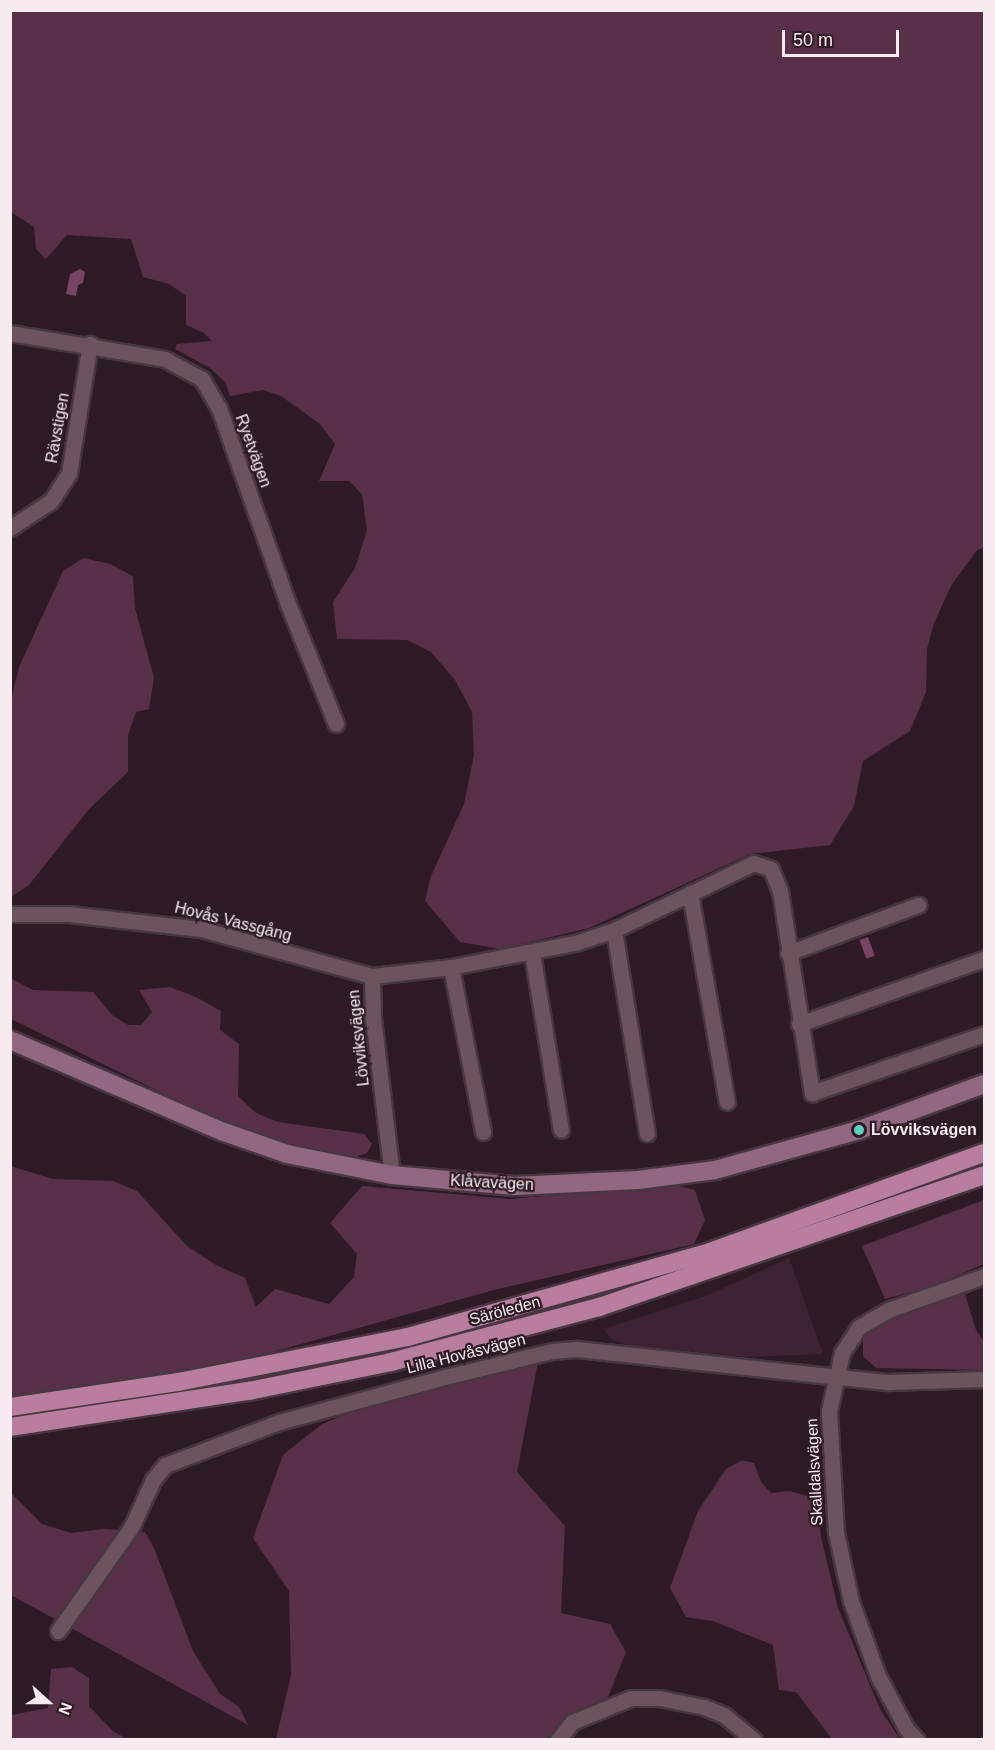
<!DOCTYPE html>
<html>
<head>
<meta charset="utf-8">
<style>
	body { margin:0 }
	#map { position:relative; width:995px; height:1750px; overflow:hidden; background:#2f1b27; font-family:Helvetica,sans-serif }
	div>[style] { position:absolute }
	.built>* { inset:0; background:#3d2333 }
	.green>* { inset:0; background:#583048 }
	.water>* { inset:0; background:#784463; transform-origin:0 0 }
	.roads { filter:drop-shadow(2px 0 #483742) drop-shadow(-2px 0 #483742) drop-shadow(0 2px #483742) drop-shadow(0 -2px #483742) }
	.street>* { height:15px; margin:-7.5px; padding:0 7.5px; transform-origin:7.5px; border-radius:7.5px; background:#6b5360 }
	.secondary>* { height:18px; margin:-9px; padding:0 9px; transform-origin:9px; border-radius:9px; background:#926880 }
	.primary>* { height:18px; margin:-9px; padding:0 9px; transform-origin:9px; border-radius:9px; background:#b87d9f }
	.dots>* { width:16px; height:16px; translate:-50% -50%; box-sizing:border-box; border:3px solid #2f1b27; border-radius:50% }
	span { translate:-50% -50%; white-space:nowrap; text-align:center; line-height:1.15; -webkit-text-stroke:4.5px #2f1b27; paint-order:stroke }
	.street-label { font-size:16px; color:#f8eaf1 }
	.poi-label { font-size:16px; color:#f8eaf1; font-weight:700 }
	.left { translate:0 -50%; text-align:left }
	.frame { position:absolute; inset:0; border:12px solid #f8eaf1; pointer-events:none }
	.north { position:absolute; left:18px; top:1672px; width:60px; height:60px; -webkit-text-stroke:4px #2f1b27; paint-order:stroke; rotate:111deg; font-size:16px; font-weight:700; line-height:24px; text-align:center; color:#f8eaf1 }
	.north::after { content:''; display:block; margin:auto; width:21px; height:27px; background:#f8eaf1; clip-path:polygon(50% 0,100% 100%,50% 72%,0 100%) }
	.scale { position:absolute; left:782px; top:30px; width:117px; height:27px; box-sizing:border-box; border:3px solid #f8eaf1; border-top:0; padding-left:8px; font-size:18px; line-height:21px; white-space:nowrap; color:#f8eaf1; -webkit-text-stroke:4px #2f1b27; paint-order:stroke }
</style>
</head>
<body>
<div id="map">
	<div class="built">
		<i style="clip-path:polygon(789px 1258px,823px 1354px,747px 1357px,628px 1345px,612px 1340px,603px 1329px,706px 1296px)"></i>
	</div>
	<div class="green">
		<i style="clip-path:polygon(10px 11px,984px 11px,984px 547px,976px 551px,951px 586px,934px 623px,927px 649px,926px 692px,910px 731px,863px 761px,854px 806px,830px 845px,750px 854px,589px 928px,501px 949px,460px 942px,425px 901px,431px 876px,464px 804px,474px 755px,472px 712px,455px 680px,431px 652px,407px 640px,337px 639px,333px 602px,355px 568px,367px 530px,362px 494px,349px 481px,319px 481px,335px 444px,320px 424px,281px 396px,263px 390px,230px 396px,225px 382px,210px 368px,175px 349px,177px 344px,212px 341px,204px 333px,186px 325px,186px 296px,169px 284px,143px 277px,131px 239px,67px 235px,46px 259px,36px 249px,34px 227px,11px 212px)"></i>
		<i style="clip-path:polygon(83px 558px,110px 564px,133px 576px,135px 608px,154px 678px,149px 709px,136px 712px,128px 735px,128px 772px,89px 809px,29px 885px,11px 897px,11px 700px,19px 667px,63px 571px)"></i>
		<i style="clip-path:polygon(10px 978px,33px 990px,93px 992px,112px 1015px,128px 1025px,141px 1025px,152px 1012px,139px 990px,170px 987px,198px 998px,221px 1011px,220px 1030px,239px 1044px,238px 1096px,256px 1113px,278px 1122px,364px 1134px,372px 1144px,367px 1153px,355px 1157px,310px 1150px,252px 1133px,201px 1112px,11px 1019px)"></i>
		<i style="clip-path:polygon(10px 1166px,53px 1179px,113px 1181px,137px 1191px,187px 1246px,216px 1265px,245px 1278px,256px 1307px,275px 1289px,329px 1304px,354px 1277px,357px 1254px,330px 1223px,362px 1186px,509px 1199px,675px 1185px,695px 1190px,705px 1220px,694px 1244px,494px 1290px,226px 1365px,11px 1397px)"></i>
		<i style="clip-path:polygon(984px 1200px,984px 1264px,933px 1286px,885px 1299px,862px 1246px)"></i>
		<i style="clip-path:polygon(965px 1294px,976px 1330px,984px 1342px,984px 1370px,876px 1368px,863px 1356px,863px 1339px,869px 1331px,902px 1313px)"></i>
		<i style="clip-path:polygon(538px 1362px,517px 1472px,565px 1526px,561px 1613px,610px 1624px,626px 1652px,606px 1702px,566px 1717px,547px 1739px,276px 1739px,291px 1675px,289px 1591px,253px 1538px,283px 1455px,322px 1424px,366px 1406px)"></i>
		<i style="clip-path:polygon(742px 1460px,754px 1463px,761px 1482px,771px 1493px,790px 1491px,817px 1499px,821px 1537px,838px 1608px,880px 1709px,900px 1739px,832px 1739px,796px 1692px,779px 1690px,773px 1645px,713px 1621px,686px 1617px,670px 1588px,698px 1511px,726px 1469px)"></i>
		<i style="clip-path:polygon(11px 1493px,42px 1524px,71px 1533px,104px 1529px,145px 1532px,154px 1548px,193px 1651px,220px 1694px,239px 1707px,248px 1725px,11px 1595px)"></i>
		<i style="clip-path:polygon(72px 1667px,89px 1678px,89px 1706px,113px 1731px,127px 1739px,11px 1739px,11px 1715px,48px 1708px,51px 1669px)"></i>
	</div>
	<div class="water">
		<i style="clip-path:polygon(80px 269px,85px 272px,83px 283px,78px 285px,76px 296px,66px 294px,70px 274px)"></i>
		<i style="left:868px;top:937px;width:20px;height:9px;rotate:70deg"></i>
	</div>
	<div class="roads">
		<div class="street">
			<i style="left:10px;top:333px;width:157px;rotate:9.5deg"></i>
			<i style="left:165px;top:359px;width:42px;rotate:28.4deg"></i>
			<i style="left:202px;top:379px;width:34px;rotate:60deg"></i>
			<i style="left:219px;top:408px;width:208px;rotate:70.6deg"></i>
			<i style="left:288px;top:604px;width:129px;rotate:68.2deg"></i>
			<i style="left:10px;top:528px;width:49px;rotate:-33.4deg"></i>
			<i style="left:51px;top:501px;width:33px;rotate:-57deg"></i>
			<i style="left:69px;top:473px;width:131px;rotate:-80.8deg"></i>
			<i style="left:690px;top:893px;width:212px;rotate:80deg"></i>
			<i style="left:10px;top:914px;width:58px"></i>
			<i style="left:68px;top:914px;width:134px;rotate:6.4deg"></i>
			<i style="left:201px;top:929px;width:177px;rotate:15.4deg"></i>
			<i style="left:614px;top:930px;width:206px;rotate:80.8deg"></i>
			<i style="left:532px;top:953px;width:179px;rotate:80.7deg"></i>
			<i style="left:788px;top:953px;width:139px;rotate:-20.3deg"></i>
			<i style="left:451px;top:967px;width:168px;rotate:79deg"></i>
			<i style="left:799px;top:1024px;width:196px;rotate:-19.4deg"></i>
			<i style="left:392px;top:1175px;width:158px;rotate:-96.9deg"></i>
			<i style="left:373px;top:1018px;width:42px;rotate:-91.4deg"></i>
			<i style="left:372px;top:976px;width:80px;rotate:-6.5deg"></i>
			<i style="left:451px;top:967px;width:126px;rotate:-11deg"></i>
			<i style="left:575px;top:943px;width:41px;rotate:-18.4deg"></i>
			<i style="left:614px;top:930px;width:155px;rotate:-25.6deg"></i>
			<i style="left:754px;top:863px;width:18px;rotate:19deg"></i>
			<i style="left:771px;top:869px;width:24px;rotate:68deg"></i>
			<i style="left:780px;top:891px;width:205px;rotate:81deg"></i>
			<i style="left:812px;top:1093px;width:182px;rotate:-18.9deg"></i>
			<i style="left:58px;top:1631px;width:128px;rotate:-54.8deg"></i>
			<i style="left:132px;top:1526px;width:51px;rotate:-65.5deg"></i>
			<i style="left:153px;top:1480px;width:19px;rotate:-51deg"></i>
			<i style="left:165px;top:1465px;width:122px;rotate:-20.7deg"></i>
			<i style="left:279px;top:1422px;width:172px;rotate:-15.2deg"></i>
			<i style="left:445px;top:1377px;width:110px;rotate:-13.7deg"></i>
			<i style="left:552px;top:1351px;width:25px;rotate:-5deg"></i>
			<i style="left:577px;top:1349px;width:313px;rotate:6.1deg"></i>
			<i style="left:888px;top:1382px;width:96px;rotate:-1.8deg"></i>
			<i style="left:558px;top:1740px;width:23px;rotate:-52deg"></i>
			<i style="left:572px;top:1722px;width:64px;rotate:-22.1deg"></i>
			<i style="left:631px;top:1698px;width:28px"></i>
			<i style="left:659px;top:1698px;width:46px;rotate:11.3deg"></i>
			<i style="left:704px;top:1707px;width:22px;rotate:22deg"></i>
			<i style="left:724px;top:1715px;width:39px;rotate:40deg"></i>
			<i style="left:917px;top:1740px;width:16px;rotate:-133deg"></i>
			<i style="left:906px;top:1728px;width:59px;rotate:-118.3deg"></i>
			<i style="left:878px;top:1676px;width:80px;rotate:-109.8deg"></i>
			<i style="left:851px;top:1601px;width:70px;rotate:-102.4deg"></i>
			<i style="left:836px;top:1533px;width:122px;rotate:-93.3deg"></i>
			<i style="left:829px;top:1411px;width:59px;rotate:-77.4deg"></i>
			<i style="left:842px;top:1353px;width:31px;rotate:-57deg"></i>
			<i style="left:859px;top:1327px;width:34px;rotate:-30deg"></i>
			<i style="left:888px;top:1310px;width:102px;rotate:-19.5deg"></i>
		</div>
		<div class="secondary">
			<i style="left:10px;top:1040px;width:233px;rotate:23.3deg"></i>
			<i style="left:224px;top:1132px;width:67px;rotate:19.2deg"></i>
			<i style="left:287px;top:1154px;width:107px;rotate:11.3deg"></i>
			<i style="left:392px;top:1175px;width:123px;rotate:5.1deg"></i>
			<i style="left:515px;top:1186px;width:123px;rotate:-2.8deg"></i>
			<i style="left:638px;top:1180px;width:78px;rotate:-7.4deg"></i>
			<i style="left:715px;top:1170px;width:149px;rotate:-15.5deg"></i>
			<i style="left:859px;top:1130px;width:133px;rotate:-20.2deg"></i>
		</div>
		<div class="primary">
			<i style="left:10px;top:1407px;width:170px;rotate:-8.5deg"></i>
			<i style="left:178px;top:1382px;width:234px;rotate:-11.1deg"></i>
			<i style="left:408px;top:1337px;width:314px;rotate:-15.7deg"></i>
			<i style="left:710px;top:1252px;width:291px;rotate:-19.9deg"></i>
			<i style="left:10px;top:1427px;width:242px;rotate:-8.6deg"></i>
			<i style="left:249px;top:1391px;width:145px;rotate:-11.5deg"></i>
			<i style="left:391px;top:1362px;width:215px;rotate:-14.8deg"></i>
			<i style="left:599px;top:1307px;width:407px;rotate:-18.9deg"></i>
		</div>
	</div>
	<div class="dots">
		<i style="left:859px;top:1130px;background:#5dceb9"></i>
	</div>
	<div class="street-label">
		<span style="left:58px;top:428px;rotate:-80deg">Rävstigen</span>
		<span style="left:253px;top:451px;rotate:70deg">Ryetvägen</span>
		<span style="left:233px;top:922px;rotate:14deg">Hovås Vassgång</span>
		<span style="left:359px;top:1038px;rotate:-96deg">Lövviksvägen</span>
		<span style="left:492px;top:1183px;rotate:3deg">Klåvavägen</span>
		<span style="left:505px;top:1311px;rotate:-15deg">Säröleden</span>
		<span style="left:466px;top:1354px;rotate:-14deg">Lilla Hovåsvägen</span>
		<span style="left:815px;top:1472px;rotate:-93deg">Skalldalsvägen</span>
	</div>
	<div class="poi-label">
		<span class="left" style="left:871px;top:1130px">Lövviksvägen</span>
	</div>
	<div class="frame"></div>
	<div class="north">N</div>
	<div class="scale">50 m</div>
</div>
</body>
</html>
